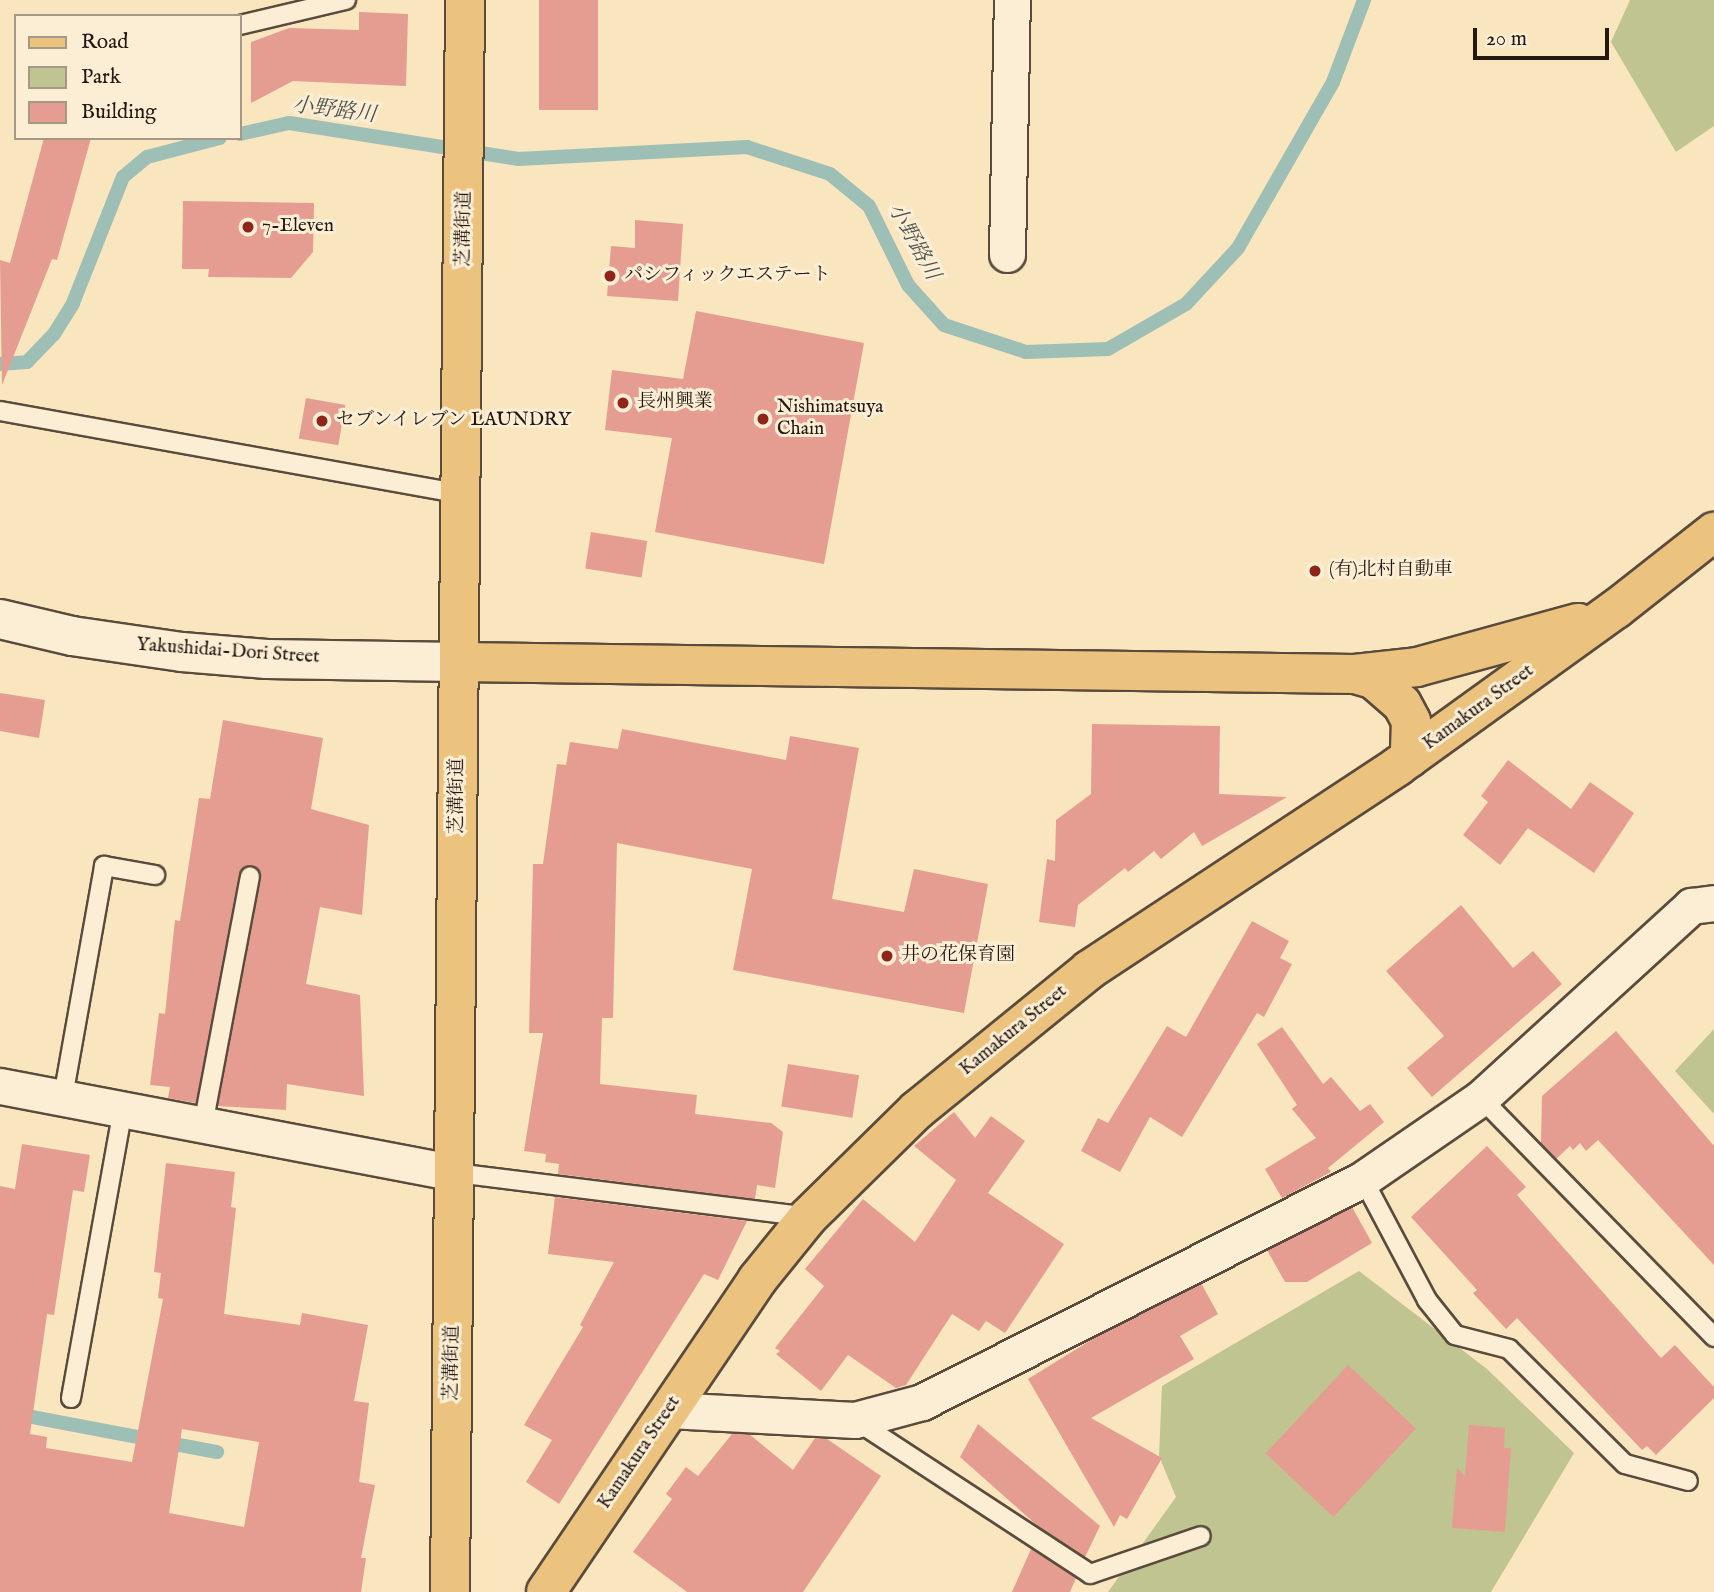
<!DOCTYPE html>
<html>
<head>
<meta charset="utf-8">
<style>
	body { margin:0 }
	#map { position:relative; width:1714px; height:1592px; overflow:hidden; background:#f9e5be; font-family:"IM FELL English","Noto Serif JP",serif }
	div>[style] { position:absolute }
	.green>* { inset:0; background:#bfc490 }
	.stream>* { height:14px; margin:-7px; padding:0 7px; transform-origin:7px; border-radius:7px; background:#9ebfb5 }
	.building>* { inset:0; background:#e69d91; transform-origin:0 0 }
	.roads { filter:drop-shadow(2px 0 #5a4b3d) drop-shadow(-2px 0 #5a4b3d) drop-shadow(0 2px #5a4b3d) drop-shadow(0 -2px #5a4b3d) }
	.lane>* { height:18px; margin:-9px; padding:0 9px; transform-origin:9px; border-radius:9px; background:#fbeed5 }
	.street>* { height:35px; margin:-17.5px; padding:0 17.5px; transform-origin:17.5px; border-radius:17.5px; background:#fbeed5 }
	.secondary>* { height:38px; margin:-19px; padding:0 19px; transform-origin:19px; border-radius:19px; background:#fbeed5 }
	.primary>* { height:38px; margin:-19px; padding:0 19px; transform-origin:19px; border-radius:19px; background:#ecc27f }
	.dots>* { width:19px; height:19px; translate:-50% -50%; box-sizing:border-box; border:4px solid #fbeed5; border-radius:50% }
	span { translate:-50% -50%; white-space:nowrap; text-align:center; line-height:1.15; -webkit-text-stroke:6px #fbeed5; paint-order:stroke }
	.poi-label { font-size:19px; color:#251812 }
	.left { translate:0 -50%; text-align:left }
	.street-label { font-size:19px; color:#251812 }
	.water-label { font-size:21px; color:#4f524b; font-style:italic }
	.legend { position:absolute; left:14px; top:14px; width:228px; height:126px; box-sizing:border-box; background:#fbeed5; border:2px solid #a59887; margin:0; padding:9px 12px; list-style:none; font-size:21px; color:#251812 }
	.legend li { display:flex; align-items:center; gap:14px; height:35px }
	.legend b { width:35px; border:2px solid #a59887 }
	.scale { position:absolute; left:1473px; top:28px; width:136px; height:32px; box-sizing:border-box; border:4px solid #251812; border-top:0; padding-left:9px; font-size:21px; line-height:24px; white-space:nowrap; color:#251812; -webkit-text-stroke:5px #fbeed5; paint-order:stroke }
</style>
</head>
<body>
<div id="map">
	<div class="green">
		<i style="clip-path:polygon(1630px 0,1714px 0,1714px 126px,1676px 152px,1611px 42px)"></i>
		<i style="clip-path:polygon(1714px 1029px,1714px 1114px,1675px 1071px)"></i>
		<i style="clip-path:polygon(1359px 1271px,1487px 1369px,1574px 1453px,1491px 1592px,1108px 1592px,1176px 1497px,1159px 1456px,1162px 1386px)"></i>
	</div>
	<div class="stream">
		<i style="left:240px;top:134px;width:50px;rotate:-12.7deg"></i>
		<i style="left:289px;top:123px;width:232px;rotate:8.9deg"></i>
		<i style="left:518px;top:159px;width:229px;rotate:-3deg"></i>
		<i style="left:747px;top:147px;width:87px;rotate:18deg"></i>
		<i style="left:830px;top:174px;width:50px;rotate:39.4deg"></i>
		<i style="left:869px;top:206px;width:88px;rotate:63.7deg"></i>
		<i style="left:908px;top:285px;width:54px;rotate:48deg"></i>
		<i style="left:944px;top:325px;width:86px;rotate:18.2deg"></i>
		<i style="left:1026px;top:352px;width:82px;rotate:-2.1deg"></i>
		<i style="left:1108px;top:349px;width:90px;rotate:-30deg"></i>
		<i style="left:1186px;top:304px;width:76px;rotate:-47.1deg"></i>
		<i style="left:1238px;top:248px;width:191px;rotate:-60.2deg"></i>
		<i style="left:1333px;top:82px;width:88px;rotate:-69.3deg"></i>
		<i style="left:0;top:364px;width:27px;rotate:-4deg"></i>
		<i style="left:27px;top:362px;width:39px;rotate:-46deg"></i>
		<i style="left:54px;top:334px;width:36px;rotate:-58deg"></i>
		<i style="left:73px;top:303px;width:136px;rotate:-68.4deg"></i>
		<i style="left:123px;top:177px;width:31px;rotate:-40deg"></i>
		<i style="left:147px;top:157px;width:75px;rotate:-14.6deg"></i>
		<i style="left:0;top:1411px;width:221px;rotate:10.7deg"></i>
	</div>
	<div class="building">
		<i style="left:539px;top:0;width:59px;height:110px"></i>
		<i style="clip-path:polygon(359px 12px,408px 14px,406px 86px,293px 81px,251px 103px,251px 42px,289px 28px,359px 30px)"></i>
		<i style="clip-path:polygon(44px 138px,91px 138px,57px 260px,52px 259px,2px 385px,0 260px,10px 263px)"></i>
		<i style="clip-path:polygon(183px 201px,314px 203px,313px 252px,291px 278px,208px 277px,209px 269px,182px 269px)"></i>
		<i style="clip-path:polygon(635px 220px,683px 224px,678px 301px,607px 296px,611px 246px,635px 248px)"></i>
		<i style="clip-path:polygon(696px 311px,864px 343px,824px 564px,655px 532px,672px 438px,605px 430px,612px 370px,683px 379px)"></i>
		<i style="left:306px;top:398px;width:40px;height:41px;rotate:10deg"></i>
		<i style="left:591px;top:532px;width:57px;height:37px;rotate:9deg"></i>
		<i style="clip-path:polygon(0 693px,45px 700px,39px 738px,0 731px)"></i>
		<i style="clip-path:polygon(223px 720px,323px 738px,311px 809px,369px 825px,362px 915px,320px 907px,306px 984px,360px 995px,364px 1096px,287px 1084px,286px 1110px,218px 1106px,261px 878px,251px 865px,239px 874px,196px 1103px,168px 1098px,170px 1087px,150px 1085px,159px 1013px,165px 1014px,175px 920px,180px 921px,199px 798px,210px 799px)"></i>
		<i style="clip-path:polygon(1092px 724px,1220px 726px,1219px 794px,1287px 797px,1202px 846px,1194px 832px,1161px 859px,1154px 851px,1128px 872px,1125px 868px,1078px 905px,1075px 927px,1039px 922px,1047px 859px,1055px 861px,1056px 820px,1091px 794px)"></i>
		<i style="clip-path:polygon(622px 729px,786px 760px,790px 736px,859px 748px,832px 899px,904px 912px,914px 869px,988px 884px,964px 1013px,733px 970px,752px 869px,617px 843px,613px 1018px,602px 1018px,600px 1084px,697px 1095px,695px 1114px,771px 1123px,783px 1132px,775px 1188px,757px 1185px,755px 1199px,558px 1174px,559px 1164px,545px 1162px,546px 1154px,524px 1151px,543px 1033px,529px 1033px,533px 864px,543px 864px,557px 764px,566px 765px,570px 742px,618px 749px)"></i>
		<i style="clip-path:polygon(1508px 760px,1571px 809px,1590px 782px,1634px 813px,1594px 873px,1528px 828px,1500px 865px,1463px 835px,1488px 802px,1481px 796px)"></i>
		<i style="clip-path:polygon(1461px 905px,1513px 968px,1533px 951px,1562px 984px,1432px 1097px,1407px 1068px,1444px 1036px,1386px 971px)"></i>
		<i style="clip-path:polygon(1252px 921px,1289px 941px,1280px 958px,1292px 964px,1264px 1017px,1257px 1013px,1182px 1137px,1150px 1117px,1120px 1172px,1081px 1151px,1098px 1118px,1108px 1123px,1167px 1026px,1186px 1037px)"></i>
		<i style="clip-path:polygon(1282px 1027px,1323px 1084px,1331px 1077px,1360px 1111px,1370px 1104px,1384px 1122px,1328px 1168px,1331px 1172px,1282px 1198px,1265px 1169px,1316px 1138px,1292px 1109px,1297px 1105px,1257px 1044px)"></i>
		<i style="clip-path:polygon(1616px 1031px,1714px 1146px,1714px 1265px,1598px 1140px,1586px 1151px,1580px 1143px,1573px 1150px,1570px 1146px,1556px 1159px,1541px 1143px,1542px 1096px)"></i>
		<i style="left:788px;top:1064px;width:72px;height:43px;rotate:9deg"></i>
		<i style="clip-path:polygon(954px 1112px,975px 1138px,991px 1116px,1025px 1141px,988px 1193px,1064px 1244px,1005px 1333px,986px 1321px,979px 1331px,952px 1314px,906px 1385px,896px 1388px,848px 1355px,821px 1391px,776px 1354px,780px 1351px,775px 1348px,824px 1286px,805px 1269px,863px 1199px,915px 1242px,956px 1180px,914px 1146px)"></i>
		<i style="clip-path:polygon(evenodd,22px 1144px,90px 1155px,84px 1192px,73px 1190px,54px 1315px,47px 1314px,30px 1434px,47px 1437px,46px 1448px,132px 1462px,163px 1299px,158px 1298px,161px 1273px,154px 1272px,166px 1163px,235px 1172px,231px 1207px,236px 1208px,224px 1314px,300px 1325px,302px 1313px,368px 1325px,354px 1401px,369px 1403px,359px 1482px,375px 1485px,361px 1558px,366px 1558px,361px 1592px,0 1592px,0 1186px,15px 1189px,22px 1144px,182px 1429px,259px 1442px,244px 1527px,169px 1513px,182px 1429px)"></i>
		<i style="clip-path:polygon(1487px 1146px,1526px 1187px,1517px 1195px,1661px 1358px,1675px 1345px,1714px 1387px,1714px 1398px,1656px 1455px,1647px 1446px,1642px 1450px,1517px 1318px,1506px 1329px,1473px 1293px,1477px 1290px,1411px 1217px)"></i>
		<i style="clip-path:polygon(555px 1197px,747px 1221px,718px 1280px,704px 1274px,559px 1504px,526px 1482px,552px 1440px,524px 1425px,583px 1327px,580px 1325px,614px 1262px,548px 1254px)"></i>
		<i style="clip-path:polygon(1352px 1207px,1372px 1243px,1307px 1282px,1285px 1282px,1267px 1250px)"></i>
		<i style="clip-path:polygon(1201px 1283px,1218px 1314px,1180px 1336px,1194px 1359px,1091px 1418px,1162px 1458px,1127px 1519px,1120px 1515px,1114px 1527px,1028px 1379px,1104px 1332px)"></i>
		<i style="left:1348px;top:1365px;width:93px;height:121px;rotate:43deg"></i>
		<i style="clip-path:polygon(978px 1424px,1100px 1526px,1085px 1557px,1040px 1528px,960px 1457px)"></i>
		<i style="clip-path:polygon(1469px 1425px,1505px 1428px,1504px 1448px,1511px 1448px,1505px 1532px,1452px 1528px,1457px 1468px,1465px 1476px)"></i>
		<i style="clip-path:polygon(732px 1434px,749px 1434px,793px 1470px,815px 1438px,827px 1439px,881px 1476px,803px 1592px,687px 1592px,633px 1552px,672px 1499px,666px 1494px,686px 1467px,698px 1476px)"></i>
		<i style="clip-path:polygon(1031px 1549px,1076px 1578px,1070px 1592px,1012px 1592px)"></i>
	</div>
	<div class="roads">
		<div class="lane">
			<i style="left:240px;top:25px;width:109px;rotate:-13.3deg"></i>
			<i style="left:0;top:411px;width:468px;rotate:10.2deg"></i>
			<i style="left:63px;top:1097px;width:235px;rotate:-79.9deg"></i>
			<i style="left:104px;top:866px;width:52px;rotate:10deg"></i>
			<i style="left:1481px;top:1098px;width:334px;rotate:45.7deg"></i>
			<i style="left:203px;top:1125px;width:253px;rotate:-79.3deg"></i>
			<i style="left:456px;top:1173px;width:355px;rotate:7.1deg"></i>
			<i style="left:1363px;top:1179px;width:137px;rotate:62.1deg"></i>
			<i style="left:1427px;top:1300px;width:45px;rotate:51.3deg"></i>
			<i style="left:1455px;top:1335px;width:56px;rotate:14.5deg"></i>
			<i style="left:1509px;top:1349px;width:163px;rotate:44.8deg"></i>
			<i style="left:1625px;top:1464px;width:65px;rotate:15.1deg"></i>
			<i style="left:71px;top:1398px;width:294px;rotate:-79.8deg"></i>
			<i style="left:855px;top:1420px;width:281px;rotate:33.2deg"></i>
			<i style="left:1090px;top:1574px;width:117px;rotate:-18.9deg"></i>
		</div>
		<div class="street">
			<i style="left:1007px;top:254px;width:254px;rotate:-88.9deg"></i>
			<i style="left:0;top:1086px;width:464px;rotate:10.8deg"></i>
			<i style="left:669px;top:1410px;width:186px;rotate:3.1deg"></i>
			<i style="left:855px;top:1420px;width:69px;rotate:-15deg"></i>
			<i style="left:922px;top:1402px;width:494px;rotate:-26.8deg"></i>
			<i style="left:1363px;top:1179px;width:143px;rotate:-34.5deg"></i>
			<i style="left:1481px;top:1098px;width:285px;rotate:-42.4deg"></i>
			<i style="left:1691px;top:906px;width:23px;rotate:-7deg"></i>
		</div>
		<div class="secondary">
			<i style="left:0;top:619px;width:74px;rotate:13.3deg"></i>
			<i style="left:72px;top:636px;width:111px;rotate:8.3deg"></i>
			<i style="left:182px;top:652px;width:85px;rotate:4.7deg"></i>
			<i style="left:267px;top:659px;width:192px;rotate:0.9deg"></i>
		</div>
		<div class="primary">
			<i style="left:459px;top:662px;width:896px;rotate:0.77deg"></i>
			<i style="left:1355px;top:674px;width:62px;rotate:-6.4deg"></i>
			<i style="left:1417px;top:667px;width:167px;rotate:-15.3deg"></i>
			<i style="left:1355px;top:674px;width:19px;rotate:16deg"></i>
			<i style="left:1373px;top:679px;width:38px;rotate:41deg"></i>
			<i style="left:1402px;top:704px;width:19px;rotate:62deg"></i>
			<i style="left:1411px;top:721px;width:37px;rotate:92deg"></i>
			<i style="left:450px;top:1592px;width:1592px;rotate:-89.46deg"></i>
			<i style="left:546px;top:1592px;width:377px;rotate:-55.9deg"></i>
			<i style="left:757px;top:1280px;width:81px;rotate:-51deg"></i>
			<i style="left:808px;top:1217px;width:153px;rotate:-44.5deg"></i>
			<i style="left:917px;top:1110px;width:222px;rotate:-39.1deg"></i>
			<i style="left:1089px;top:970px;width:370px;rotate:-33.4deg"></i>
			<i style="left:1398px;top:766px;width:269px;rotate:-35.8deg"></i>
			<i style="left:1616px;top:609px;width:125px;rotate:-38.2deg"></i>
		</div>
	</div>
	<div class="dots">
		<i style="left:248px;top:227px;background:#8f2418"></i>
		<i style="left:610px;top:276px;background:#8f2418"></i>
		<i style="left:623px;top:403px;background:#8f2418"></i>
		<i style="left:763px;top:419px;background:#8f2418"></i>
		<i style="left:322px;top:421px;background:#8f2418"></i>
		<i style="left:1315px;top:571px;background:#8f2418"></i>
		<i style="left:887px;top:956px;background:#8f2418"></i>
	</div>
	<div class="poi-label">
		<span class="left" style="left:262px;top:227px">7-Eleven</span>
		<span class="left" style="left:624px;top:276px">パシフィックエステート</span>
		<span class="left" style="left:637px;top:403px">長州興業</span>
		<span class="left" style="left:777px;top:419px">Nishimatsuya<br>Chain</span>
		<span class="left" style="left:336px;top:421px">セブンイレブン LAUNDRY</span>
		<span class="left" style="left:1329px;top:571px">(有)北村自動車</span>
		<span class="left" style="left:901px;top:956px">井の花保育園</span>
	</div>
	<div class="street-label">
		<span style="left:465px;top:229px;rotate:-89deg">芝溝街道</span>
		<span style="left:228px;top:652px;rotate:4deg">Yakushidai-Dori Street</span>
		<span style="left:1479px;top:708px;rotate:-36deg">Kamakura Street</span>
		<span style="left:458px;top:796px;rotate:-90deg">芝溝街道</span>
		<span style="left:1014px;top:1031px;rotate:-39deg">Kamakura Street</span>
		<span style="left:453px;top:1363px;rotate:-89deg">芝溝街道</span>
		<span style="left:640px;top:1453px;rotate:-56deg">Kamakura Street</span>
	</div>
	<div class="water-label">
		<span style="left:334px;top:111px;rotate:7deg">小野路川</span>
		<span style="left:913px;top:242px;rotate:61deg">小野路川</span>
	</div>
	<ul class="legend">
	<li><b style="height:9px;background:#ecc27f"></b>Road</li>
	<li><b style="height:19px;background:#bfc490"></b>Park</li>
	<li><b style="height:19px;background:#e69d91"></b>Building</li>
	</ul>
	<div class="scale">20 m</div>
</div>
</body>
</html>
